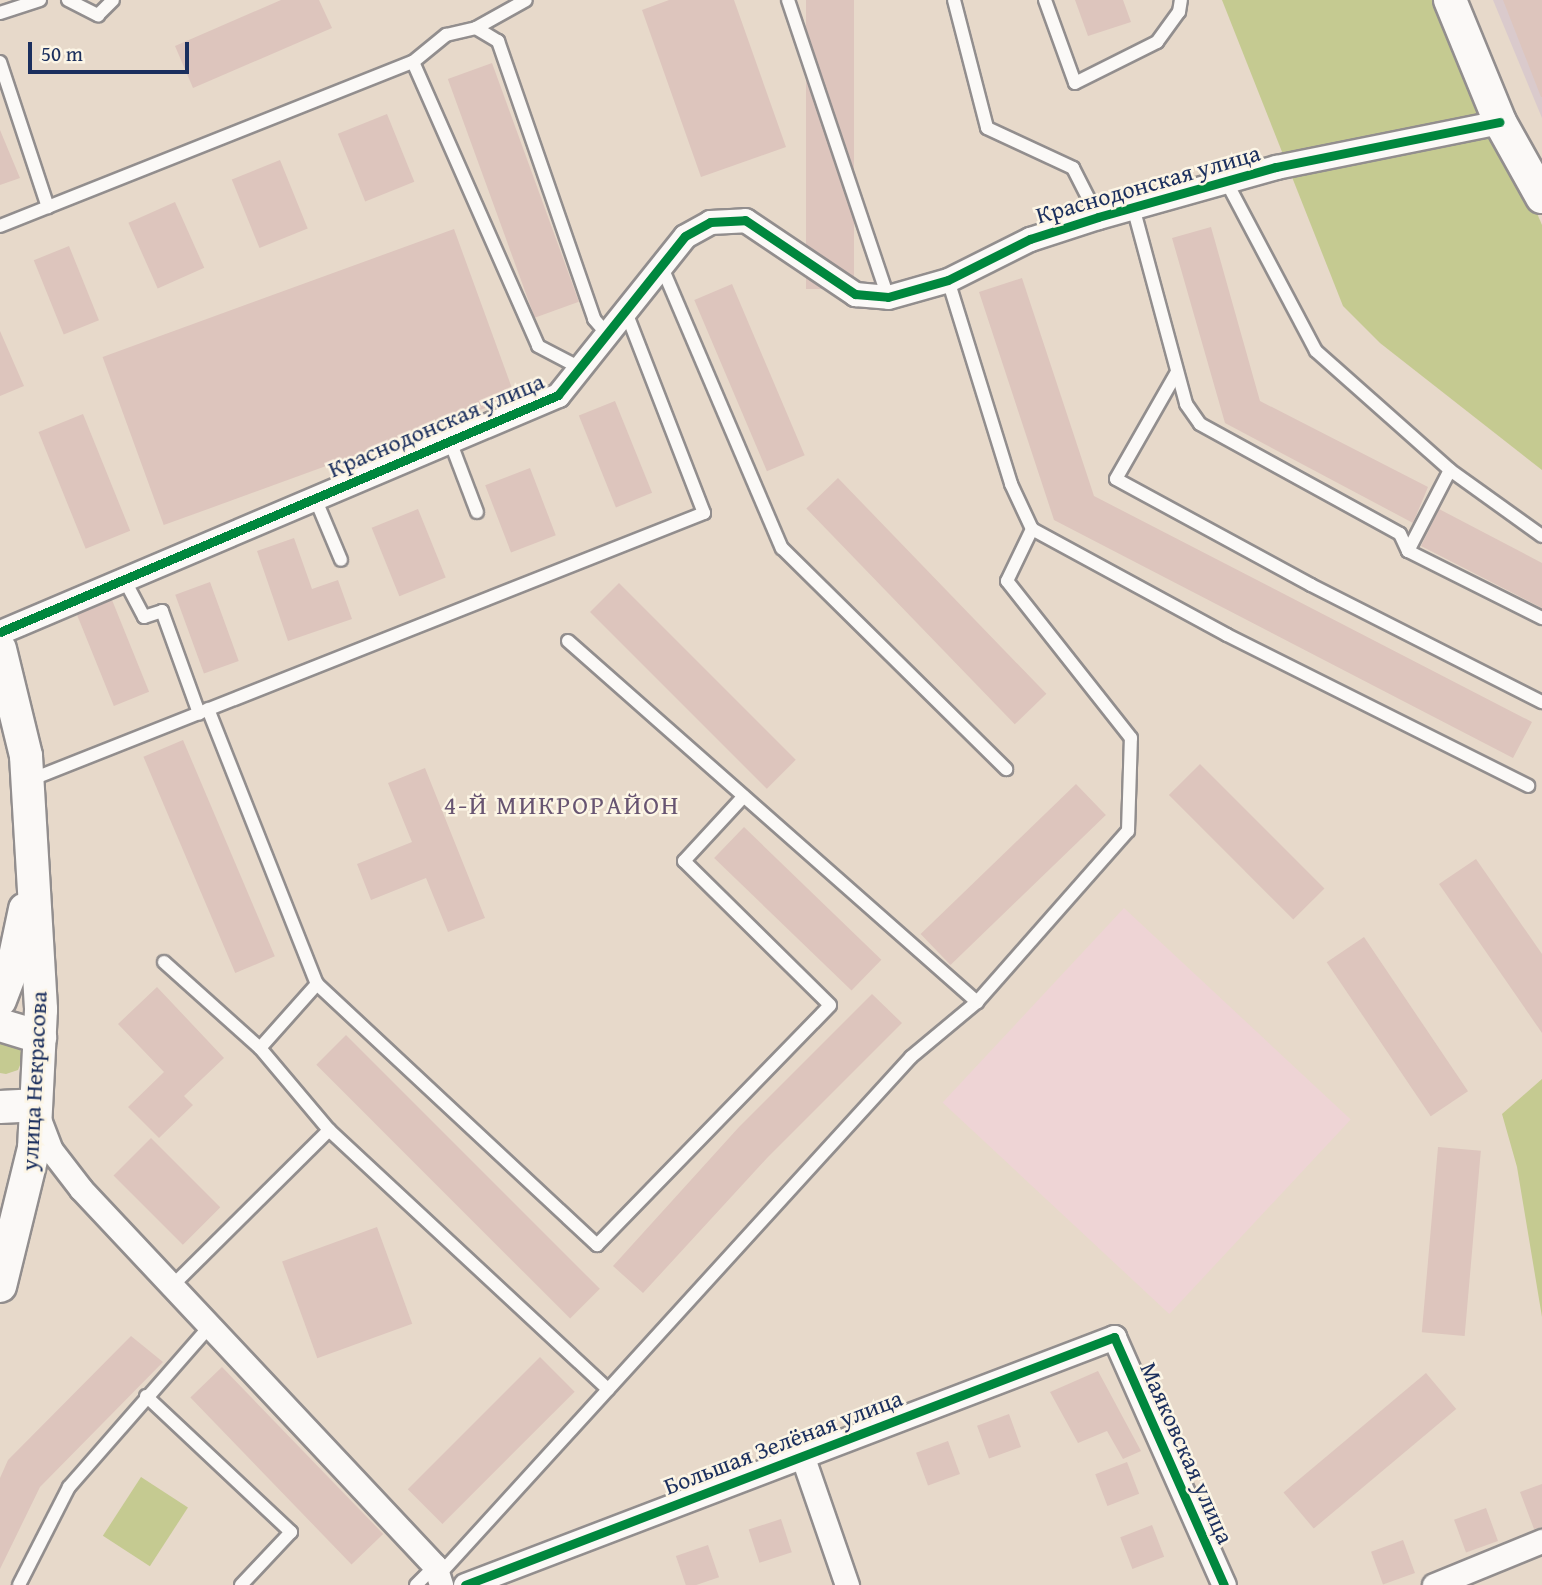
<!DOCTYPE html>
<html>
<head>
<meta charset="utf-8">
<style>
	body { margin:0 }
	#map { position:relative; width:1542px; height:1585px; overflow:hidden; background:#e7d9ca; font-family:"Gentium Book Plus",serif }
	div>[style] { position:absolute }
	.built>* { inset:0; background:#eed4d5; transform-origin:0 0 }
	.industrial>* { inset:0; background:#dacacc }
	.green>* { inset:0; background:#c5ca91; transform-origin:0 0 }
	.building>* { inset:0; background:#ddc5bd; transform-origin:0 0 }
	.roads { filter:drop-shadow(2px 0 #928e8e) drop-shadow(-2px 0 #928e8e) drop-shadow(0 2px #928e8e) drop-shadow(0 -2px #928e8e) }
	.lane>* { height:12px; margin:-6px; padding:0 6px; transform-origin:6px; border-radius:6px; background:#fbf9f7 }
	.street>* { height:23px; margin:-11.5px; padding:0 11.5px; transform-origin:11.5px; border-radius:11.5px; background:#fbf9f7 }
	.secondary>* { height:32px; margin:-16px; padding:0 16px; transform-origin:16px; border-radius:16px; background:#fbf9f7 }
	.cycleway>* { height:9px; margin:-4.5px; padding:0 4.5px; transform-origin:4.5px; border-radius:4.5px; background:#00873e }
	span { translate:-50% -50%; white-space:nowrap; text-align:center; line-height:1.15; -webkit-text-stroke:5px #fcf5e5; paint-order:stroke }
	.street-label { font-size:24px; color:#1b2f5e }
	.neighbourhood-label { font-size:26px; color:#675471; letter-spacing:2px }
	.scale { position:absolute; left:28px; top:42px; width:161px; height:32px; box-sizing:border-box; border:4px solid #1b2f5e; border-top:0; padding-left:9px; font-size:21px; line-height:24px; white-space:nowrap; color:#1b2f5e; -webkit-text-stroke:5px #fcf5e5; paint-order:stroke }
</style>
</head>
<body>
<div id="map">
	<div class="built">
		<i style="left:1124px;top:908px;width:310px;height:266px;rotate:43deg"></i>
	</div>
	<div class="industrial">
		<i style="clip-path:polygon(1493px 0,1542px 0,1542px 118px)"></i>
	</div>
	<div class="green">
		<i style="clip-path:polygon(1222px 0,1446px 0,1542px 225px,1542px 470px,1380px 343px,1343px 306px)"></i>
		<i style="clip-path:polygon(7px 1041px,19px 1046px,23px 1058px,18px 1070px,6px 1074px,0 1073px,0 1043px)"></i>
		<i style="clip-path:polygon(1542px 1079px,1542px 1317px,1517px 1167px,1502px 1114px)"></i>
		<i style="left:141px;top:1477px;width:56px;height:70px;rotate:33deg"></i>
	</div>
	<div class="building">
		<i style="clip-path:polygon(281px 0,319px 0,332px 28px,193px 88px,175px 46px)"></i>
		<i style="clip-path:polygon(669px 0,734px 0,786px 147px,701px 177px,642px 10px)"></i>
		<i style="left:806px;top:0;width:48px;height:289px"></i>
		<i style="clip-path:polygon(1075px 0,1123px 0,1131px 22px,1088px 36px)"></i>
		<i style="clip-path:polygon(1503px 0,1542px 0,1542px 97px,1541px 97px)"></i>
		<i style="left:492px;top:63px;width:254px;height:47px;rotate:70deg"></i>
		<i style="left:387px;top:114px;width:73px;height:53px;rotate:68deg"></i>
		<i style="clip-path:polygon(0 130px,20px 178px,0 185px)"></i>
		<i style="left:280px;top:160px;width:74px;height:52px;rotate:68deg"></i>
		<i style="left:175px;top:202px;width:72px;height:51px;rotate:66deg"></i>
		<i style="clip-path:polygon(1211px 227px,1260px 401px,1428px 487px,1413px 523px,1225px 423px,1172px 238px)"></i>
		<i style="left:454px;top:229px;width:179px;height:374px;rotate:70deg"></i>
		<i style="left:69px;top:246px;width:80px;height:38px;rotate:68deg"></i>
		<i style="clip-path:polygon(1022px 278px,1094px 496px,1532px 722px,1513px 758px,1054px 520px,979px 292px)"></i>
		<i style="left:732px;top:284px;width:186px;height:41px;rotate:67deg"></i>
		<i style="clip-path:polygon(0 331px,24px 386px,0 396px)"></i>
		<i style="left:615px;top:401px;width:99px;height:39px;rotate:68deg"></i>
		<i style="left:83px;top:414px;width:126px;height:48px;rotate:68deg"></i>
		<i style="left:530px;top:468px;width:72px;height:48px;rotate:69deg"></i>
		<i style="left:838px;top:478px;width:300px;height:44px;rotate:46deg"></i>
		<i style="left:418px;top:509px;width:74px;height:50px;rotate:68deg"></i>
		<i style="clip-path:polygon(1439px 509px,1542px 563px,1542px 608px,1421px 546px)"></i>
		<i style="clip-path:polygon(294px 538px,312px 589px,338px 580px,352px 619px,288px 641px,257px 551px)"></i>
		<i style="left:210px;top:582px;width:84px;height:37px;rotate:70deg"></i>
		<i style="left:619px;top:583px;width:250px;height:41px;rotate:45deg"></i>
		<i style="left:112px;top:600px;width:99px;height:38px;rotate:68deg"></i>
		<i style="left:183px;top:740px;width:235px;height:43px;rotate:67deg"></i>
		<i style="left:1200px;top:764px;width:176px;height:44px;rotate:45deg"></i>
		<i style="clip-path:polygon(425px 768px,485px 918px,448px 932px,426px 878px,371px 900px,357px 864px,412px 842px,388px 783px)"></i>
		<i style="left:1076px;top:784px;width:43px;height:216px;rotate:46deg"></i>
		<i style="left:744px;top:827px;width:191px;height:43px;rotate:44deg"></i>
		<i style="clip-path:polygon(1476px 859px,1542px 954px,1542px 1033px,1439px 884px)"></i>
		<i style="left:1364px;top:937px;width:186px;height:45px;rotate:56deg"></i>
		<i style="clip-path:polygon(157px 987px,224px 1058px,184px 1096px,193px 1105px,159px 1138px,128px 1107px,164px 1072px,118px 1024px)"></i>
		<i style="clip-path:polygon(872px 994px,902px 1023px,768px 1157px,643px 1293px,613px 1266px,739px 1127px)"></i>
		<i style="left:346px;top:1035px;width:359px;height:42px;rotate:45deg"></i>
		<i style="left:151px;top:1138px;width:98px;height:53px;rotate:45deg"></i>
		<i style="left:1438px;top:1147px;width:43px;height:186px;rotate:5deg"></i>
		<i style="left:377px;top:1227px;width:103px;height:101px;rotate:70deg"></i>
		<i style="clip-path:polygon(131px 1336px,163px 1362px,40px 1487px,0 1569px,0 1478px,8px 1460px)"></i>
		<i style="left:540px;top:1357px;width:49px;height:187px;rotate:45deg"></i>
		<i style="left:222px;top:1367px;width:232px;height:44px;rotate:46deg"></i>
		<i style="clip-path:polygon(1098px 1371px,1141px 1451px,1123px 1459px,1107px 1431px,1078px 1443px,1050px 1392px)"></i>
		<i style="left:1426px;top:1373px;width:47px;height:186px;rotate:50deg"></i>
		<i style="left:1009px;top:1414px;width:35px;height:34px;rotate:70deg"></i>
		<i style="left:948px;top:1441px;width:35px;height:34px;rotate:70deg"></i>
		<i style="left:1127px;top:1462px;width:34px;height:34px;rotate:69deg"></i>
		<i style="clip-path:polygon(1542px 1484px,1542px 1527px,1534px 1529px,1520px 1492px)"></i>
		<i style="left:1486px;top:1508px;width:35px;height:34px;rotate:70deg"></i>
		<i style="left:781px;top:1519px;width:35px;height:34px;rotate:72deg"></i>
		<i style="left:1152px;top:1525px;width:34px;height:34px;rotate:69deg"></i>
		<i style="left:1403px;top:1540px;width:35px;height:34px;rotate:70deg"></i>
		<i style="left:708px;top:1545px;width:34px;height:34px;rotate:71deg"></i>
	</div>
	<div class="roads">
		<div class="lane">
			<i style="left:68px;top:0;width:34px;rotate:27deg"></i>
			<i style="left:98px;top:15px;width:21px;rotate:-45deg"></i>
			<i style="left:788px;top:0;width:313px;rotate:71.4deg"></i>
			<i style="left:954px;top:0;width:132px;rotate:75.5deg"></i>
			<i style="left:987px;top:128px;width:95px;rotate:24.9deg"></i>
			<i style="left:1073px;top:168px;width:55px;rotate:63deg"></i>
			<i style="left:1045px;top:0;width:88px;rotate:70.1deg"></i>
			<i style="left:1075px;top:83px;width:92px;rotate:-26.6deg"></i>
			<i style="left:1157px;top:42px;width:37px;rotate:-54deg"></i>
			<i style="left:1179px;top:12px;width:12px;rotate:-81deg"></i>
			<i style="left:0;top:13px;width:42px;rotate:-18deg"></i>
			<i style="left:476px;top:28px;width:57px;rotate:-29.2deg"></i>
			<i style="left:0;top:62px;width:153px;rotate:71.7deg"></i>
			<i style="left:413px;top:62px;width:43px;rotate:-39.3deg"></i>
			<i style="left:446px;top:35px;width:31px;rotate:-13deg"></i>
			<i style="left:476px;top:28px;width:26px;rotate:31deg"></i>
			<i style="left:498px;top:41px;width:294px;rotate:70.9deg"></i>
			<i style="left:594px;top:319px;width:20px;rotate:49deg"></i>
			<i style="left:1226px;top:181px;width:192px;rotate:62.1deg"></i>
			<i style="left:1316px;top:351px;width:179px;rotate:41.6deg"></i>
			<i style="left:1450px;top:470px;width:113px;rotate:35.7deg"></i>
			<i style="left:1133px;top:207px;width:204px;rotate:74.9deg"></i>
			<i style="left:1186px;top:404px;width:24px;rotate:55deg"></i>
			<i style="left:1200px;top:424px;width:228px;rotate:28.8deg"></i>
			<i style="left:1400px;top:534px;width:19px;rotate:65deg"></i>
			<i style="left:1408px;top:551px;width:150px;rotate:26.6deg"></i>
			<i style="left:0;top:226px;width:444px;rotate:-21.7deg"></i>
			<i style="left:413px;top:62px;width:310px;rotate:66.2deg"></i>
			<i style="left:538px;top:346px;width:50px;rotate:27.6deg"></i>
			<i style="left:661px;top:265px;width:308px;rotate:66.9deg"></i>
			<i style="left:782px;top:548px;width:315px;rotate:44.6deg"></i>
			<i style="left:948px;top:280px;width:214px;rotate:72.8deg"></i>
			<i style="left:1011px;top:484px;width:50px;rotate:65deg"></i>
			<i style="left:1032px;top:529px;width:222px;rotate:28.5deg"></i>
			<i style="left:1227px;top:635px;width:337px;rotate:26.6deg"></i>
			<i style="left:1177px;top:372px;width:123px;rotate:119.7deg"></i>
			<i style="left:1116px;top:479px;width:222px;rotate:28.5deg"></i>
			<i style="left:1311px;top:585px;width:259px;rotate:26.9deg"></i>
			<i style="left:450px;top:441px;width:76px;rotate:69.2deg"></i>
			<i style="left:315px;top:498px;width:67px;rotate:67.2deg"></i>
			<i style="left:1408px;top:551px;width:91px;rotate:-62.6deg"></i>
			<i style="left:124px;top:579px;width:43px;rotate:62.2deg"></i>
			<i style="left:144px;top:617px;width:19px;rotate:-18deg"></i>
			<i style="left:162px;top:611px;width:109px;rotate:70.1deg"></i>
			<i style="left:568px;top:641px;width:546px;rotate:41.43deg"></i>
			<i style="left:208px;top:709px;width:296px;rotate:68.4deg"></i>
			<i style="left:317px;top:984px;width:383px;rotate:43deg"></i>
			<i style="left:597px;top:1245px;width:334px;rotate:-45.8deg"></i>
			<i style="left:830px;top:1005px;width:205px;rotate:-135.4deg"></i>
			<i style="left:684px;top:861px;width:88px;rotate:-47.3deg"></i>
			<i style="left:30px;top:780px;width:725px;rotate:-21.61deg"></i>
			<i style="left:704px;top:513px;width:219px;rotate:-111.2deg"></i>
			<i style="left:164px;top:962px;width:129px;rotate:41.9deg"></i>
			<i style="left:260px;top:1048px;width:107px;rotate:49.9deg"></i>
			<i style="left:260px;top:1048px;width:86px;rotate:-48.3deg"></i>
			<i style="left:171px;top:1287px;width:223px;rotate:-44.8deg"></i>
			<i style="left:329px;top:1130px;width:381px;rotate:42.9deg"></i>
			<i style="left:146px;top:1396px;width:199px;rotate:43.2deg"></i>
			<i style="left:291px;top:1532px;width:73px;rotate:133.3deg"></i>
			<i style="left:438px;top:1576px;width:702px;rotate:-47.65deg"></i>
			<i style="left:911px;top:1057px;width:86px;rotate:-39.8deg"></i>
			<i style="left:977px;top:1002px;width:228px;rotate:-48.6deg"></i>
			<i style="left:1128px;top:831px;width:93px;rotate:-88.2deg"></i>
			<i style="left:1131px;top:738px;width:200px;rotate:-128.3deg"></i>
			<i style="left:1007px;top:581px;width:58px;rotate:-64.3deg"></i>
			<i style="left:19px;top:1585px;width:110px;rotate:-63deg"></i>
			<i style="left:69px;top:1487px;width:213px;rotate:-48.8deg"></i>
			<i style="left:416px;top:1585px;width:27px;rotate:-45deg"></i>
		</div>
		<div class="street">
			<i style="left:0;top:632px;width:606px;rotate:-23.01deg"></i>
			<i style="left:558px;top:395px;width:203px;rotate:-51.4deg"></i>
			<i style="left:685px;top:236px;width:29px;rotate:-29deg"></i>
			<i style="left:710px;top:222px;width:35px;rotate:-3deg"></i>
			<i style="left:745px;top:220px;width:133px;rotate:33.9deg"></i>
			<i style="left:855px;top:294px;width:33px;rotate:5deg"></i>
			<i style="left:888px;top:297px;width:62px;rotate:-15.8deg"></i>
			<i style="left:948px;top:280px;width:92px;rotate:-26.6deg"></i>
			<i style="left:1030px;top:239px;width:71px;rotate:-17.9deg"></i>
			<i style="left:1098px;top:217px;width:185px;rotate:-15.7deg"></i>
			<i style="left:1276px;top:167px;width:228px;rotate:-11.4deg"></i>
			<i style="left:39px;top:1119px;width:33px;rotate:69deg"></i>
			<i style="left:51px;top:1150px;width:49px;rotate:52.4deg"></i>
			<i style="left:81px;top:1189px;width:517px;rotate:46.8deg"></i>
			<i style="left:435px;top:1566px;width:20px;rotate:72deg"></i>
			<i style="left:802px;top:1455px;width:138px;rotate:70.9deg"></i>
			<i style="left:465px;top:1585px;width:695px;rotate:-20.91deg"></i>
			<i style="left:1114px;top:1337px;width:271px;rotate:66.1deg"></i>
			<i style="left:1434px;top:1585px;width:117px;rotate:-22.2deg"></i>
		</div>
		<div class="secondary">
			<i style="left:1450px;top:0;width:132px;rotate:67.7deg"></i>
			<i style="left:1500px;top:122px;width:86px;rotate:60.8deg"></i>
			<i style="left:0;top:649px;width:110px;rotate:76.3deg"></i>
			<i style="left:26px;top:756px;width:254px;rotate:86.6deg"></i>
			<i style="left:41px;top:1010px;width:138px;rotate:92.9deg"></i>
			<i style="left:34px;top:1148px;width:142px;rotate:103.8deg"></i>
			<i style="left:0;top:1000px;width:36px;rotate:-69deg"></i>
			<i style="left:13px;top:966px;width:58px;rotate:-78.1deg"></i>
			<i style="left:0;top:1025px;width:42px;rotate:16.7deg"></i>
			<i style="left:0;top:1107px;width:34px;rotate:-3deg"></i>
		</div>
	</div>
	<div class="cycleway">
		<i style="left:0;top:632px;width:606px;rotate:-23.01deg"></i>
		<i style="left:558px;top:395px;width:203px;rotate:-51.4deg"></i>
		<i style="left:685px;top:236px;width:29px;rotate:-29deg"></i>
		<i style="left:710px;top:222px;width:35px;rotate:-3deg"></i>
		<i style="left:745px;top:220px;width:133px;rotate:33.9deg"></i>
		<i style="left:855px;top:294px;width:33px;rotate:5deg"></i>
		<i style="left:888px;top:297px;width:62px;rotate:-15.8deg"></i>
		<i style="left:948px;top:280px;width:92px;rotate:-26.6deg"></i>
		<i style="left:1030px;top:239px;width:71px;rotate:-17.9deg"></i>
		<i style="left:1098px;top:217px;width:185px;rotate:-15.7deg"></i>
		<i style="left:1276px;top:167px;width:228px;rotate:-11.4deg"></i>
		<i style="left:465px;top:1585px;width:695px;rotate:-20.91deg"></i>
		<i style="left:1114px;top:1337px;width:271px;rotate:66.1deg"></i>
	</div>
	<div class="street-label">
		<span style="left:1148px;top:184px;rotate:-16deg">Краснодонская улица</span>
		<span style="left:436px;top:425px;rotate:-23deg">Краснодонская улица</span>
		<span style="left:34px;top:1081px;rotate:-87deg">улица Некрасова</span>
		<span style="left:783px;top:1442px;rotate:-21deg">Большая Зелёная улица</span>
		<span style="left:1187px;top:1453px;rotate:66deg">Маяковская улица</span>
	</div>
	<div class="neighbourhood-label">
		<span style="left:562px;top:805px">4-Й МИКРОРАЙОН</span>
	</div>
	<div class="scale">50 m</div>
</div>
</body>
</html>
